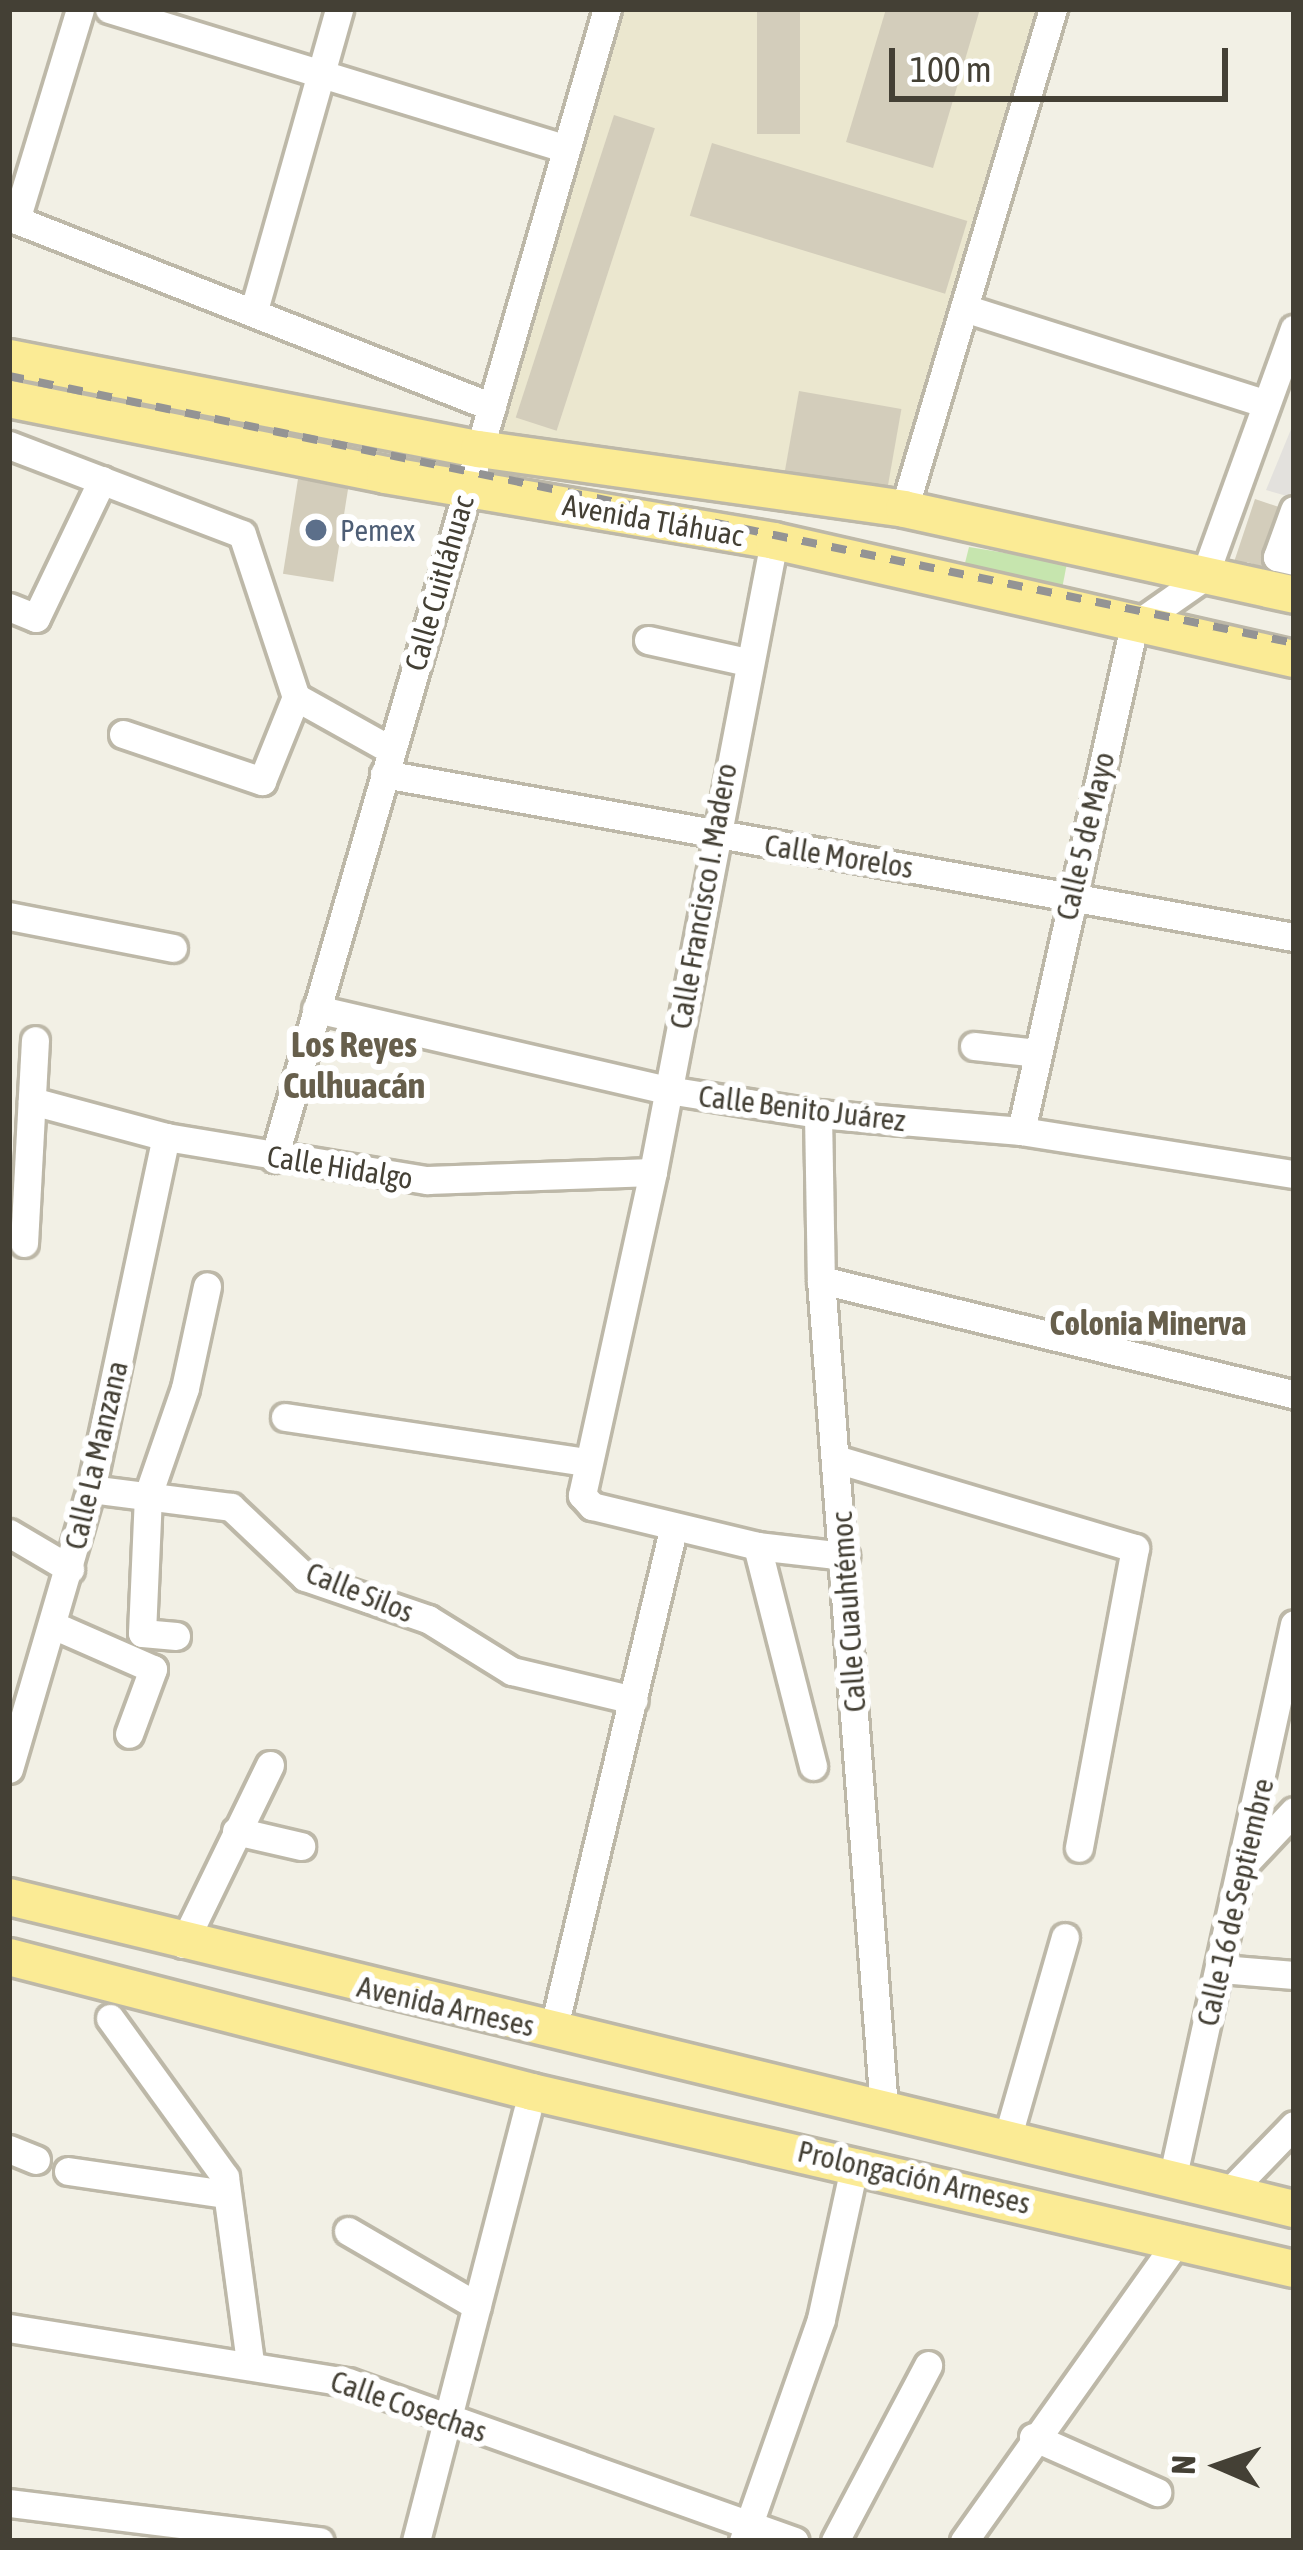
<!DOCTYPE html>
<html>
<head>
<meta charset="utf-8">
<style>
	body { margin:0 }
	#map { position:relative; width:1303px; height:2550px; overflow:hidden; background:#f2f0e5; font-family:"Asap Condensed",sans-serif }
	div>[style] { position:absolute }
	.education>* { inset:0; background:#ebe7cf }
	.green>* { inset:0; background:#c6e5ae }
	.parking>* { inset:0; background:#e3e1dd }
	.building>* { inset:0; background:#d3cdbb; transform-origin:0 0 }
	.roads { filter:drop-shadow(3px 0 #bdb8a8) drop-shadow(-3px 0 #bdb8a8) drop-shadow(0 3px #bdb8a8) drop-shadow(0 -3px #bdb8a8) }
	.minor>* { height:27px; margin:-13.5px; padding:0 13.5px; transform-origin:13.5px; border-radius:13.5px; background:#fff }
	.major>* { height:36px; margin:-18px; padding:0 18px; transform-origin:18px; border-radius:18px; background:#fbeb95 }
	.rail>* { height:8px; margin-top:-4px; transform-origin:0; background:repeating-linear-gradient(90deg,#949494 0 15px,transparent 0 30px) }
	.dots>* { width:33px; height:33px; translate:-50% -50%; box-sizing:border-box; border:6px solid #fff; border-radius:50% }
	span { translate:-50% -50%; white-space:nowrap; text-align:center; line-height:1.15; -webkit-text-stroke:12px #fff; paint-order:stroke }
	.street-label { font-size:30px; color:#444035 }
	.service-label { font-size:30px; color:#4e5e75 }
	.left { translate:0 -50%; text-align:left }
	.neighbourhood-label { font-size:33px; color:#675f4c; font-weight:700 }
	.quarter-label { font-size:36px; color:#675f4c; font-weight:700 }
	.frame { position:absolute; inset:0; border:12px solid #444035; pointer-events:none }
	.north { position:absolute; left:1159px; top:2406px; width:120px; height:120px; -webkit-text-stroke:9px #fff; paint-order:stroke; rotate:272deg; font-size:33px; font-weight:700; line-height:48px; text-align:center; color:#444035 }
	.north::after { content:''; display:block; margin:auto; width:42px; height:54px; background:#444035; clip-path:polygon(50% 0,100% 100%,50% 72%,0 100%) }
	.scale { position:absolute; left:889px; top:48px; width:339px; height:54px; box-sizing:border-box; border:6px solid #444035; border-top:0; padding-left:15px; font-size:36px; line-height:42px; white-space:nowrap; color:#444035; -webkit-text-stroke:9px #fff; paint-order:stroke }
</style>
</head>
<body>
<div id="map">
	<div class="education">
		<i style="clip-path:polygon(607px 9px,1053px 9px,904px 509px,479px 449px)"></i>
	</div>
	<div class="green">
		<i style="clip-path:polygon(969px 547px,1067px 563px,1061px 594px,963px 571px)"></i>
	</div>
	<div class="parking">
		<i style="clip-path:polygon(1294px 422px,1294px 498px,1266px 490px)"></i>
	</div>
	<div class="building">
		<i style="left:757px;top:9px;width:43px;height:125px"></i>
		<i style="clip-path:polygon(886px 9px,980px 9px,933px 168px,846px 142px)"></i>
		<i style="left:614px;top:115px;width:43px;height:318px;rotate:18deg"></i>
		<i style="left:712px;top:143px;width:267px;height:76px;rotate:17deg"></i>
		<i style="left:799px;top:391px;width:104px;height:82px;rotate:10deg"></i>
		<i style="left:298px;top:479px;width:51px;height:96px;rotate:9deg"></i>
		<i style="clip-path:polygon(1255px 499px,1285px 509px,1265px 568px,1247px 562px,1244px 569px,1233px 565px)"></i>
	</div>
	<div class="roads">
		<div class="minor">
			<i style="left:109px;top:9px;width:478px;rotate:17deg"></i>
			<i style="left:9px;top:217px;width:519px;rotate:21.47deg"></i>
			<i style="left:16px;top:220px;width:220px;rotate:-73.1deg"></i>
			<i style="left:964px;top:308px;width:317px;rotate:17.6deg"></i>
			<i style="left:254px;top:310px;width:313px;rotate:-74.2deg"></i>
			<i style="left:9px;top:445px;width:249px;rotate:20.9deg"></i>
			<i style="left:242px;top:534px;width:172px;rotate:71.7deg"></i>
			<i style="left:296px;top:697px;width:109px;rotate:29.2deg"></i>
			<i style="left:904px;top:509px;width:522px;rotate:-73.41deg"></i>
			<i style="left:1294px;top:510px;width:50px;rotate:109.9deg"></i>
			<i style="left:1277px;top:557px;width:17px;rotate:13deg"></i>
			<i style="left:774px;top:541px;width:642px;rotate:100.86deg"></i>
			<i style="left:653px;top:1172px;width:331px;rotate:102.4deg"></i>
			<i style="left:582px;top:1495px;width:15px;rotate:48deg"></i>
			<i style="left:592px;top:1506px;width:170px;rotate:13.6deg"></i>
			<i style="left:757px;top:1546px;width:89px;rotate:6.5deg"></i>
			<i style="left:9px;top:607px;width:29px;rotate:22deg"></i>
			<i style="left:36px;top:618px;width:153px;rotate:-64.4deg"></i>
			<i style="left:648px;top:640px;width:101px;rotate:12.5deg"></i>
			<i style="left:123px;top:734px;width:147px;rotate:18.7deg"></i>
			<i style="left:262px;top:781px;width:91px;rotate:-68deg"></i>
			<i style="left:384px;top:774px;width:924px;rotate:10.16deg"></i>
			<i style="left:9px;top:916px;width:167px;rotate:11deg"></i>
			<i style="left:316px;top:1009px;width:361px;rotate:13deg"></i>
			<i style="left:668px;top:1090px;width:152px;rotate:9.1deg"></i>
			<i style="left:818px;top:1114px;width:204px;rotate:4.8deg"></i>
			<i style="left:1021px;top:1131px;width:276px;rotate:9deg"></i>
			<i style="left:974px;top:1046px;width:63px;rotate:6.3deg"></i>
			<i style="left:32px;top:1101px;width:139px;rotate:15deg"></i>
			<i style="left:166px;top:1137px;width:265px;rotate:9.4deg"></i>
			<i style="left:427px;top:1180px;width:226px;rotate:-2deg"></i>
			<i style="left:818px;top:1114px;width:166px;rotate:89deg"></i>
			<i style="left:821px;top:1280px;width:831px;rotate:85.65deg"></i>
			<i style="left:1021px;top:1131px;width:517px;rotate:-77.39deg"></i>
			<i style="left:1134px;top:626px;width:85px;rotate:-35deg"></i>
			<i style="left:1204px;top:577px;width:264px;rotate:-70.1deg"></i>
			<i style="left:274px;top:1158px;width:1196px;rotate:-73.84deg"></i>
			<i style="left:24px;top:1243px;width:203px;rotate:-86.9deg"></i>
			<i style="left:821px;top:1280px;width:487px;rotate:13.6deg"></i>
			<i style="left:285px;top:1417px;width:305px;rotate:8.5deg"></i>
			<i style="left:836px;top:1459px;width:312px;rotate:16.6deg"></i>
			<i style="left:1135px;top:1548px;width:305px;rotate:100.6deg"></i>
			<i style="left:91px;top:1489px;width:141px;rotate:7.3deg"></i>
			<i style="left:231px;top:1507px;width:102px;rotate:43.4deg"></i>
			<i style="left:305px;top:1577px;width:130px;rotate:18.9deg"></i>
			<i style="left:428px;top:1619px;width:99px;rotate:31.8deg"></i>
			<i style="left:512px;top:1671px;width:125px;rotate:13.4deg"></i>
			<i style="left:9px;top:1533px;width:71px;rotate:30.5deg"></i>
			<i style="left:757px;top:1546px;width:227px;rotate:75.7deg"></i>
			<i style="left:55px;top:1626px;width:107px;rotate:23.7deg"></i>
			<i style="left:153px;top:1669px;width:69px;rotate:110.3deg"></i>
			<i style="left:176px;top:1636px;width:34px;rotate:-175deg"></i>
			<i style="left:142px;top:1633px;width:138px;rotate:-87.5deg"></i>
			<i style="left:148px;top:1495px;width:113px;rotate:-70.9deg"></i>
			<i style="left:185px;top:1388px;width:104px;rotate:-77.8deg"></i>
			<i style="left:9px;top:1769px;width:292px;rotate:-73.7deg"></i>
			<i style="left:91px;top:1489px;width:360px;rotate:-78deg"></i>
			<i style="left:236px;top:1831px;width:67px;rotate:13deg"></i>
			<i style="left:1248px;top:1860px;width:67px;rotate:-46.8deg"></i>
			<i style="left:183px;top:1944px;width:199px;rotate:-64.1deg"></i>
			<i style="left:1221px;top:1969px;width:73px;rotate:4.7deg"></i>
			<i style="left:110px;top:2018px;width:196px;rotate:54.1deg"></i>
			<i style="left:225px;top:2177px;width:187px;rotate:82.3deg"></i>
			<i style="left:553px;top:2031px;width:519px;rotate:-76.53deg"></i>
			<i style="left:1007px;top:2139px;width:210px;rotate:-74deg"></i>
			<i style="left:9px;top:2149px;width:29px;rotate:22deg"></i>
			<i style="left:68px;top:2171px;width:160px;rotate:8.3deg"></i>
			<i style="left:1172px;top:2180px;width:569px;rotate:-77.62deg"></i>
			<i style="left:1229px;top:2192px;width:93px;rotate:-45.9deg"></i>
			<i style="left:348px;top:2231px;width:149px;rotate:30.2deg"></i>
			<i style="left:9px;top:2328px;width:343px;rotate:9.1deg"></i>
			<i style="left:348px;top:2382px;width:474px;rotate:19.6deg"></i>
			<i style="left:1033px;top:2437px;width:136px;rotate:23.9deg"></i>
			<i style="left:9px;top:2503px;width:313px;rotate:7deg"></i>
			<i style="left:416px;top:2541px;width:444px;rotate:-75.5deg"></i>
			<i style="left:743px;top:2541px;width:235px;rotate:-70.6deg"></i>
			<i style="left:821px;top:2319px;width:160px;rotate:-77.7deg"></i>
			<i style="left:835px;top:2541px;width:199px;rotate:-62.1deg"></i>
			<i style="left:964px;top:2541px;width:372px;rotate:-54.6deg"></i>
		</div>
		<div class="major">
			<i style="left:9px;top:358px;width:479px;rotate:11deg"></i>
			<i style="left:479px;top:449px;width:429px;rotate:8deg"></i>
			<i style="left:904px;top:509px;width:399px;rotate:12.4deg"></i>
			<i style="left:9px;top:399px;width:384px;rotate:11.4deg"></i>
			<i style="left:385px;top:475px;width:395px;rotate:9.6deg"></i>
			<i style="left:774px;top:541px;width:533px;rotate:12.79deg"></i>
			<i style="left:9px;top:1897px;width:1322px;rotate:13.65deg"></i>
			<i style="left:9px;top:1957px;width:540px;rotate:14.47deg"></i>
			<i style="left:532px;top:2092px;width:782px;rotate:13.08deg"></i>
		</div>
	</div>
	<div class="rail">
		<i style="left:9px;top:376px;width:1312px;rotate:11.74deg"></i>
	</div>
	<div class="dots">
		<i style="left:316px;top:530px;background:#5c6f8a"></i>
	</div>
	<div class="street-label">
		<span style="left:653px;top:520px;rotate:10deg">Avenida Tláhuac</span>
		<span style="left:439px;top:583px;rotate:-74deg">Calle Cuitláhuac</span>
		<span style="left:1085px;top:836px;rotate:-77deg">Calle 5 de Mayo</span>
		<span style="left:839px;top:856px;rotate:9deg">Calle Morelos</span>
		<span style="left:703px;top:896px;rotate:-80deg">Calle Francisco I. Madero</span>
		<span style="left:802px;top:1108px;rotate:7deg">Calle Benito Juárez</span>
		<span style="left:340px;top:1167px;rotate:9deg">Calle Hidalgo</span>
		<span style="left:96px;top:1455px;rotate:-77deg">Calle La Manzana</span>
		<span style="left:360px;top:1592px;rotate:22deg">Calle Silos</span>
		<span style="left:848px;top:1612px;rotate:-94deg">Calle Cuauhtémoc</span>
		<span style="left:1235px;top:1902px;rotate:-77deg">Calle 16 de Septiembre</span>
		<span style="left:446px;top:2006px;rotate:13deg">Avenida Arneses</span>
		<span style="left:914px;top:2177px;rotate:13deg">Prolongación Arneses</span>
		<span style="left:409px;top:2406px;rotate:19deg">Calle Cosechas</span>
	</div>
	<div class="service-label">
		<span class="left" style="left:340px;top:530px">Pemex</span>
	</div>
	<div class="neighbourhood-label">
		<span style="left:1148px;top:1324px">Colonia Minerva</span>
	</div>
	<div class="quarter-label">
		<span style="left:354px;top:1065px">Los Reyes<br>Culhuacán</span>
	</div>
	<div class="frame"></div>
	<div class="north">N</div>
	<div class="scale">100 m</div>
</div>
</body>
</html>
